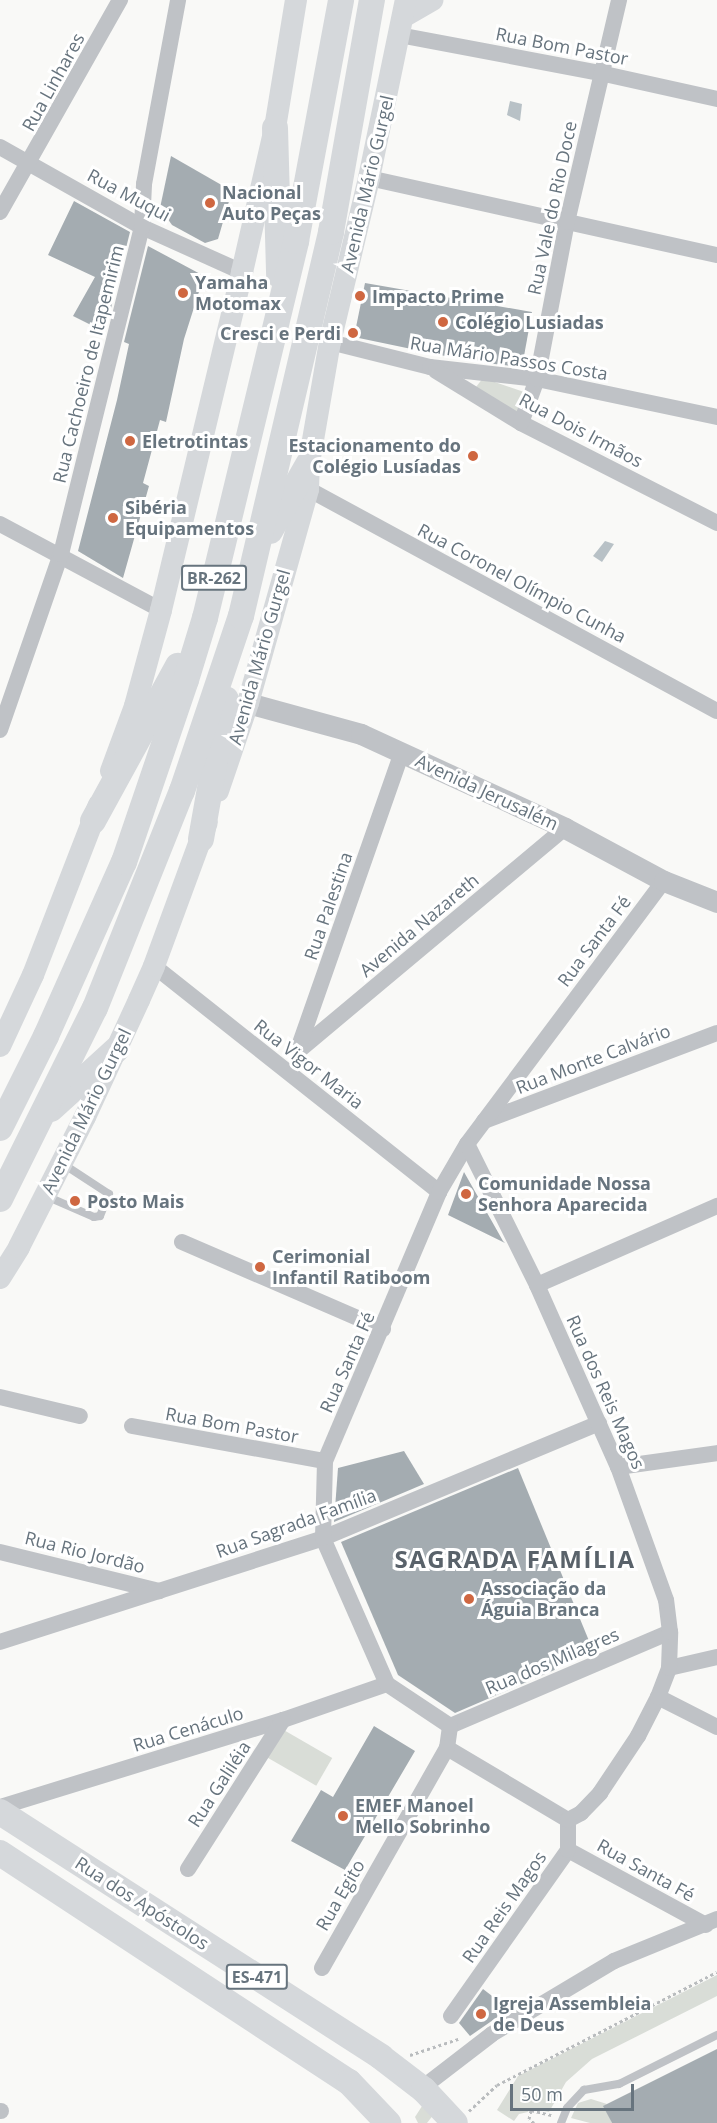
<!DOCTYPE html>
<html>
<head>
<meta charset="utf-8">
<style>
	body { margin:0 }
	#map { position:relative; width:717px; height:2123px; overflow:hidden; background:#f9f9f7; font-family:"Open Sans",sans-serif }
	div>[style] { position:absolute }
	.green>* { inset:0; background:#d9ddd7; transform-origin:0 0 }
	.water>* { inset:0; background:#b8c1c6 }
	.building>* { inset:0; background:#a4acb1 }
	.path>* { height:3px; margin-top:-1.5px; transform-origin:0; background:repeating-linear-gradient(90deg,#b9bcbe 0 3px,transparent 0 6px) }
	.service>* { height:8px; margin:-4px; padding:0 4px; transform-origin:4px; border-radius:4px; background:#bfc2c6 }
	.minor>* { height:16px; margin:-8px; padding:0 8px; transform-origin:8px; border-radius:8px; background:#bfc2c6 }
	.tertiary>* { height:21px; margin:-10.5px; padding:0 10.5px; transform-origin:10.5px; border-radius:10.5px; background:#bfc2c6 }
	.secondary>* { height:22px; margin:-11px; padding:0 11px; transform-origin:11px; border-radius:11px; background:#d5d8db }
	.primary>* { height:26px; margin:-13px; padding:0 13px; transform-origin:13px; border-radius:13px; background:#d5d8db }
	.dots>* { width:16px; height:16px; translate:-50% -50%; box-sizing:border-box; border:3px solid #fff; border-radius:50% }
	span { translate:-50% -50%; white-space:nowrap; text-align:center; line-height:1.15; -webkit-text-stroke:6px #fff; paint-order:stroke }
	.shield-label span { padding:2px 4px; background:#fff; border:2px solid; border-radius:4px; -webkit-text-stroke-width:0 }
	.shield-label { font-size:16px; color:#67747e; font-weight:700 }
	.street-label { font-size:18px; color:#67747e }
	.poi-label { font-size:18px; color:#67747e; font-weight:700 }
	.left { translate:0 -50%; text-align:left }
	.right { translate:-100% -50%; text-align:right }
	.district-label { font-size:24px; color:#59626a; font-weight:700; letter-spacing:1.5px }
	.scale { position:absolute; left:510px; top:2084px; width:124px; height:27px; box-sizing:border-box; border:3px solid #67747e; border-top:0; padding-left:8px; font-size:18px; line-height:21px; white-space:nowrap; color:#67747e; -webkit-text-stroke:4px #fff; paint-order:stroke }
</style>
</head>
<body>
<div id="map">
	<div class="green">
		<i style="clip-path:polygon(483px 378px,524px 392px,518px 414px,476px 387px)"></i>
		<i style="left:282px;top:1729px;width:58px;height:32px;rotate:30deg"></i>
		<i style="clip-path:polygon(717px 1975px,717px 1996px,592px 2059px,566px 2082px,549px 2112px,530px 2108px,528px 2112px,519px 2114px,514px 2121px,497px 2110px,518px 2076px)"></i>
		<i style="clip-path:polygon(591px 2099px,607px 2104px,604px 2106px,612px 2123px,590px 2123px,571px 2118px,578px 2103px)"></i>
		<i style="clip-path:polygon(424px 2103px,434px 2114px,427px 2123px,418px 2123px,415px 2117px)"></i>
	</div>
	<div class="water">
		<i style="clip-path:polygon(510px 101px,522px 104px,520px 121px,507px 115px)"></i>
		<i style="clip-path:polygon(605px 541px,614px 544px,602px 562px,593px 556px)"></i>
	</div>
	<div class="building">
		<i style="clip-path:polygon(171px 156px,232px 191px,218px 239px,205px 243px,172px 225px,160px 208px)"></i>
		<i style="clip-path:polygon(74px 201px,130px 232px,105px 332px,73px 316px,95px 277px,48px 255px)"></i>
		<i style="clip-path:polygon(148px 246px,204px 276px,184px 339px,166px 422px,160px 420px,143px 483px,149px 486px,123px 578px,78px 551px,117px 400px,129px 344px,124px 342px)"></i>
		<i style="clip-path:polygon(365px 283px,532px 312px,522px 367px,469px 361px,354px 337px)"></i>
		<i style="clip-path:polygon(464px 1172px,503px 1241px,505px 1243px,448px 1215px)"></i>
		<i style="clip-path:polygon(404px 1451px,424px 1484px,334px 1522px,338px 1468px)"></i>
		<i style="clip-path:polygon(518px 1468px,594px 1653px,455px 1713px,398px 1675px,341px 1542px)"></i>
		<i style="clip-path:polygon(374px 1726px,415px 1751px,345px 1870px,291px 1841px,321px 1790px,333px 1797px)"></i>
		<i style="clip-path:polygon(483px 1989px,509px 2009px,470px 2036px,459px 2023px)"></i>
		<i style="clip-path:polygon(717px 2049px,717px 2123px,612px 2123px,603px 2106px)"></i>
	</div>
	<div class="path">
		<i style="left:410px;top:2055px;width:51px;rotate:-18.4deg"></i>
		<i style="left:469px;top:2111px;width:38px;rotate:-43deg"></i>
		<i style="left:497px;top:2085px;width:247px;rotate:-27.2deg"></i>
		<i style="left:534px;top:2123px;width:6px;rotate:-141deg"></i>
		<i style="left:529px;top:2119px;width:9px;rotate:-77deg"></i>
		<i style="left:531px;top:2110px;width:21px;rotate:14deg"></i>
	</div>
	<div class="service">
		<i style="left:46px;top:1196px;width:52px;rotate:23.6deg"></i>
		<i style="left:94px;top:1217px;width:6px;rotate:-9deg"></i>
		<i style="left:100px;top:1216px;width:24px;rotate:-68deg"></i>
		<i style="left:109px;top:1194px;width:55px;rotate:-146.9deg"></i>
		<i style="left:561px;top:2123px;width:16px;rotate:-68deg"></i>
		<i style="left:567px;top:2108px;width:25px;rotate:-47deg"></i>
		<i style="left:584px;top:2090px;width:36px;rotate:-10deg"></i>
		<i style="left:619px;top:2084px;width:110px;rotate:-26.6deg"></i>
	</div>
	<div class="minor">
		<i style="left:399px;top:35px;width:205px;rotate:10.7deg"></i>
		<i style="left:600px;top:73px;width:120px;rotate:12.5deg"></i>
		<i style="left:0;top:147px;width:163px;rotate:29.4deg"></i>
		<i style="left:142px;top:227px;width:110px;rotate:24.2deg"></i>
		<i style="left:369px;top:178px;width:356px;rotate:12.5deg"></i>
		<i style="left:0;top:212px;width:244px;rotate:-60.5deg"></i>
		<i style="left:330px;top:342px;width:103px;rotate:14deg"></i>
		<i style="left:430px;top:367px;width:108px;rotate:6.4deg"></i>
		<i style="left:537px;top:379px;width:184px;rotate:11.9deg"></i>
		<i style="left:436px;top:371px;width:100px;rotate:31.5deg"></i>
		<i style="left:521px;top:423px;width:220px;rotate:27deg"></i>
		<i style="left:521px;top:423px;width:47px;rotate:-70deg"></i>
		<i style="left:537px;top:379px;width:160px;rotate:-79.2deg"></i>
		<i style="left:567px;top:222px;width:228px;rotate:-76.8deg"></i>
		<i style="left:308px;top:489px;width:465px;rotate:28.5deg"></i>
		<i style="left:0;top:524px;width:183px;rotate:28.1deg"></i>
		<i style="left:0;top:730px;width:186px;rotate:-70.9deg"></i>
		<i style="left:61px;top:554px;width:337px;rotate:-76.1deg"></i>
		<i style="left:142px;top:227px;width:43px;rotate:-87.3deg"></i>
		<i style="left:144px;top:184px;width:187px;rotate:-79.5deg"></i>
		<i style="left:154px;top:966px;width:364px;rotate:38.4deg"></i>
		<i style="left:297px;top:1052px;width:349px;rotate:-39.9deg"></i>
		<i style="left:297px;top:1052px;width:317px;rotate:-70.7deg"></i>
		<i style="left:484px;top:1121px;width:249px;rotate:-20.7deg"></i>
		<i style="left:182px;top:1242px;width:219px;rotate:23.4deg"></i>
		<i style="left:537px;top:1285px;width:197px;rotate:-23.7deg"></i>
		<i style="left:0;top:1397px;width:82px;rotate:13.4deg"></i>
		<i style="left:132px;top:1426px;width:196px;rotate:10.3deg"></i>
		<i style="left:618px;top:1467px;width:100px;rotate:-8deg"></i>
		<i style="left:0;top:1552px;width:164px;rotate:13.8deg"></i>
		<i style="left:0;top:1642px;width:339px;rotate:-17.8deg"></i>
		<i style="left:323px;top:1538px;width:299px;rotate:-22.6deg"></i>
		<i style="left:669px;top:1668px;width:49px;rotate:-12.9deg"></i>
		<i style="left:658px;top:1697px;width:66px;rotate:27deg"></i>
		<i style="left:450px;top:1726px;width:239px;rotate:-23.1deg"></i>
		<i style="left:0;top:1807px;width:296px;rotate:-17.1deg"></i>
		<i style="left:283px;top:1720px;width:110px;rotate:-19.1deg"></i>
		<i style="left:568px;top:1820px;width:141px;rotate:-149.2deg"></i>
		<i style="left:447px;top:1748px;width:22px;rotate:-82deg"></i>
		<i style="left:450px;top:1726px;width:76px;rotate:-146.3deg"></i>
		<i style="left:387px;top:1684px;width:159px;rotate:-113.7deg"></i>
		<i style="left:323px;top:1538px;width:77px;rotate:-88.5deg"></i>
		<i style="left:325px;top:1461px;width:292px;rotate:-67deg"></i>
		<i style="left:439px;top:1192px;width:56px;rotate:-59.7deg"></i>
		<i style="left:467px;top:1144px;width:329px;rotate:-53.2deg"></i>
		<i style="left:568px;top:1850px;width:157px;rotate:28.5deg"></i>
		<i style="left:188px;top:1869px;width:177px;rotate:-57.5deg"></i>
		<i style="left:322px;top:1968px;width:253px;rotate:-60.4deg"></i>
		<i style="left:451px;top:2016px;width:203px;rotate:-54.8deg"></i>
		<i style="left:568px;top:1850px;width:30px;rotate:-90deg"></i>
		<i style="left:568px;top:1820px;width:15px;rotate:-28deg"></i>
		<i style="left:581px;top:1813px;width:28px;rotate:-46deg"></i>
		<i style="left:600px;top:1793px;width:69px;rotate:-56.3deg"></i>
		<i style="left:638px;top:1736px;width:44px;rotate:-62.9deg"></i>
		<i style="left:658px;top:1697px;width:31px;rotate:-69deg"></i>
		<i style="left:669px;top:1668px;width:36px;rotate:-88deg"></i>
		<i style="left:670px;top:1632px;width:32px;rotate:-97deg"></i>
		<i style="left:666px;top:1600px;width:141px;rotate:-109.8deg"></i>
		<i style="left:618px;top:1467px;width:199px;rotate:-114deg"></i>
		<i style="left:537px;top:1285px;width:157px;rotate:-116.4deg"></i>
		<i style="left:422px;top:2088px;width:88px;rotate:-37.6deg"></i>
		<i style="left:492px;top:2034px;width:142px;rotate:-30.9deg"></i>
		<i style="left:614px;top:1961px;width:111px;rotate:-22.2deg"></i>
		<i style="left:0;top:2111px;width:1px"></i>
	</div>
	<div class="tertiary">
		<i style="left:248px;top:703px;width:117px;rotate:15.3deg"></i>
		<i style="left:361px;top:734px;width:225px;rotate:24.7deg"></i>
		<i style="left:565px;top:828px;width:112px;rotate:28.2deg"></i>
		<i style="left:664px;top:881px;width:57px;rotate:21.6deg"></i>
	</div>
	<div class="secondary">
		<i style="left:403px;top:17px;width:34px;rotate:-30deg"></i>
		<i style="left:111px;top:771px;width:69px;rotate:-69.7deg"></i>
		<i style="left:135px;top:706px;width:99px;rotate:-74.8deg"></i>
		<i style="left:161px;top:610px;width:348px;rotate:-76.5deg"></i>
		<i style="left:242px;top:272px;width:148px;rotate:-77.1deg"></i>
		<i style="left:275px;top:128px;width:130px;rotate:-80.7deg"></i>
		<i style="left:218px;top:791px;width:93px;rotate:-71.2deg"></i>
		<i style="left:248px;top:703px;width:222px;rotate:-74.3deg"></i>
		<i style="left:308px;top:489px;width:26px;rotate:-88deg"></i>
		<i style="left:309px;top:463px;width:123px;rotate:-80.2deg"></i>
		<i style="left:330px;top:342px;width:169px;rotate:-76.6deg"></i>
		<i style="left:369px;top:178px;width:182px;rotate:-78.3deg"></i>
		<i style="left:0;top:1046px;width:78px;rotate:-65.1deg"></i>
		<i style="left:33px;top:975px;width:182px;rotate:-68.8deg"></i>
		<i style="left:0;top:1278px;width:36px;rotate:-58deg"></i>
		<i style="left:19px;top:1247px;width:146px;rotate:-63.1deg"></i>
		<i style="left:85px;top:1117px;width:129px;rotate:-65.2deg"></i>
		<i style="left:139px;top:1000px;width:37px;rotate:-66deg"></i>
		<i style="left:154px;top:966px;width:153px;rotate:-69.8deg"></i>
	</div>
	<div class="primary">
		<i style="left:275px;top:128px;width:147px;rotate:88.4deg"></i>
		<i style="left:270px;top:531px;width:78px;rotate:-60.2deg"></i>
		<i style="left:93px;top:821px;width:177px;rotate:-61.3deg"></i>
		<i style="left:201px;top:839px;width:142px;rotate:-79.9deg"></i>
		<i style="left:51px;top:1109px;width:89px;rotate:-42.3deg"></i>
		<i style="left:0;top:1128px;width:103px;rotate:-63.4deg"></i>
		<i style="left:46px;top:1036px;width:191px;rotate:-65.9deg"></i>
		<i style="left:124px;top:862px;width:192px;rotate:-71.2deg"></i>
		<i style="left:186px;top:680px;width:65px;rotate:-73deg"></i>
		<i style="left:205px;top:618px;width:388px;rotate:-76.4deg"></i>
		<i style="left:296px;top:241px;width:245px;rotate:-79.4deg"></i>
		<i style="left:0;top:1199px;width:213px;rotate:-63.6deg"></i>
		<i style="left:95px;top:1008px;width:234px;rotate:-68.2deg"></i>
		<i style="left:182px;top:791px;width:185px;rotate:-71.4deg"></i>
		<i style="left:241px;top:616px;width:394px;rotate:-76.8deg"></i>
		<i style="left:331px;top:232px;width:236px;rotate:-80deg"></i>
		<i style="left:0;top:1812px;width:453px;rotate:32.7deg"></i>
		<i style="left:381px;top:2057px;width:54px;rotate:37.5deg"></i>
		<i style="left:424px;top:2090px;width:45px;rotate:46.8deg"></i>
		<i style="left:0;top:1853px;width:417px;rotate:33.3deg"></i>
		<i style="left:349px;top:2082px;width:57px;rotate:46.4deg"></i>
	</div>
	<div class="dots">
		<i style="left:210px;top:203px;background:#cf6741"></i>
		<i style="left:183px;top:293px;background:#cf6741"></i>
		<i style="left:360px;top:296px;background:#cf6741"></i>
		<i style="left:443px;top:322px;background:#cf6741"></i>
		<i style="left:353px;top:333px;background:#cf6741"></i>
		<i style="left:130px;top:441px;background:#cf6741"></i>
		<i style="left:473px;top:456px;background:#cf6741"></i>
		<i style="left:113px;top:518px;background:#cf6741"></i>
		<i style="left:466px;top:1194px;background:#cf6741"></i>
		<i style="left:75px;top:1201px;background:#cf6741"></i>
		<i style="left:260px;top:1267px;background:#cf6741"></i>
		<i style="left:469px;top:1599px;background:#cf6741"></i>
		<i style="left:343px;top:1816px;background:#cf6741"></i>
		<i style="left:481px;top:2014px;background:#cf6741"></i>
	</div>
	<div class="shield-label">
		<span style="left:214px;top:578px">BR-262</span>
		<span style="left:257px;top:1977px">ES-471</span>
	</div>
	<div class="street-label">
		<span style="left:562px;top:46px;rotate:11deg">Rua Bom Pastor</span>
		<span style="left:53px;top:82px;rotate:-61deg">Rua Linhares</span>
		<span style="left:367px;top:184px;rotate:-77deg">Avenida Mário Gurgel</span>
		<span style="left:129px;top:195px;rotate:28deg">Rua Muqui</span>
		<span style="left:552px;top:208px;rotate:-78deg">Rua Vale do Rio Doce</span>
		<span style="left:509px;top:358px;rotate:9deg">Rua Mário Passos Costa</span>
		<span style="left:88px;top:364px;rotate:-76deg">Rua Cachoeiro de Itapemirim</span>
		<span style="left:581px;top:430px;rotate:28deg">Rua Dois Irmãos</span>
		<span style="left:522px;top:583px;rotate:28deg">Rua Coronel Olímpio Cunha</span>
		<span style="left:259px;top:657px;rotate:-74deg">Avenida Mário Gurgel</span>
		<span style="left:487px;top:792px;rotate:25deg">Avenida Jerusalém</span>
		<span style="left:328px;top:906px;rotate:-71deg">Rua Palestina</span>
		<span style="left:419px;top:925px;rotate:-40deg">Avenida Nazareth</span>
		<span style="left:594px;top:941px;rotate:-53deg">Rua Santa Fé</span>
		<span style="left:593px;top:1059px;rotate:-21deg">Rua Monte Calvário</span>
		<span style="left:309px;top:1064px;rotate:38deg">Rua Vigor Maria</span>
		<span style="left:86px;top:1111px;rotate:-64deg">Avenida Mário Gurgel</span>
		<span style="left:347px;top:1362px;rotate:-66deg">Rua Santa Fé</span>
		<span style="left:606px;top:1392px;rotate:66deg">Rua dos Reis Magos</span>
		<span style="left:232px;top:1425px;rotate:10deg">Rua Bom Pastor</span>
		<span style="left:296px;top:1523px;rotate:-20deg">Rua Sagrada Família</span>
		<span style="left:85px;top:1552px;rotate:14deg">Rua Rio Jordão</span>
		<span style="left:552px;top:1661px;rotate:-23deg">Rua dos Milagres</span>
		<span style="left:188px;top:1729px;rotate:-17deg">Rua Cenáculo</span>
		<span style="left:219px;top:1784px;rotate:-57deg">Rua Galiléia</span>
		<span style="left:646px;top:1870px;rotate:29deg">Rua Santa Fé</span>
		<span style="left:340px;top:1895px;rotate:-60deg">Rua Egito</span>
		<span style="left:142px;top:1903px;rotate:33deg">Rua dos Apóstolos</span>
		<span style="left:504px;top:1907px;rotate:-55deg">Rua Reis Magos</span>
	</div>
	<div class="poi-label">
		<span class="left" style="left:222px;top:203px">Nacional<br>Auto Peças</span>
		<span class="left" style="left:195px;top:293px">Yamaha<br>Motomax</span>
		<span class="left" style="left:372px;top:296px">Impacto Prime</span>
		<span class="left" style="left:455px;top:322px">Colégio Lusiadas</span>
		<span class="right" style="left:341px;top:333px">Cresci e Perdi</span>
		<span class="left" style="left:142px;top:441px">Eletrotintas</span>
		<span class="right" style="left:461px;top:456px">Estacionamento do<br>Colégio Lusíadas</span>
		<span class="left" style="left:125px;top:518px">Sibéria<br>Equipamentos</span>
		<span class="left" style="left:478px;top:1194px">Comunidade Nossa<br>Senhora Aparecida</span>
		<span class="left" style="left:87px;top:1201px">Posto Mais</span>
		<span class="left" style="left:272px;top:1267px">Cerimonial<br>Infantil Ratiboom</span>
		<span class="left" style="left:481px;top:1599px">Associação da<br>Águia Branca</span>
		<span class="left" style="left:355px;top:1816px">EMEF Manoel<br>Mello Sobrinho</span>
		<span class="left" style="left:493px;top:2014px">Igreja Assembleia<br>de Deus</span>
	</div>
	<div class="district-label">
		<span style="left:515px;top:1559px">SAGRADA FAMÍLIA</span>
	</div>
	<div class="scale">50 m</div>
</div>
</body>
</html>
